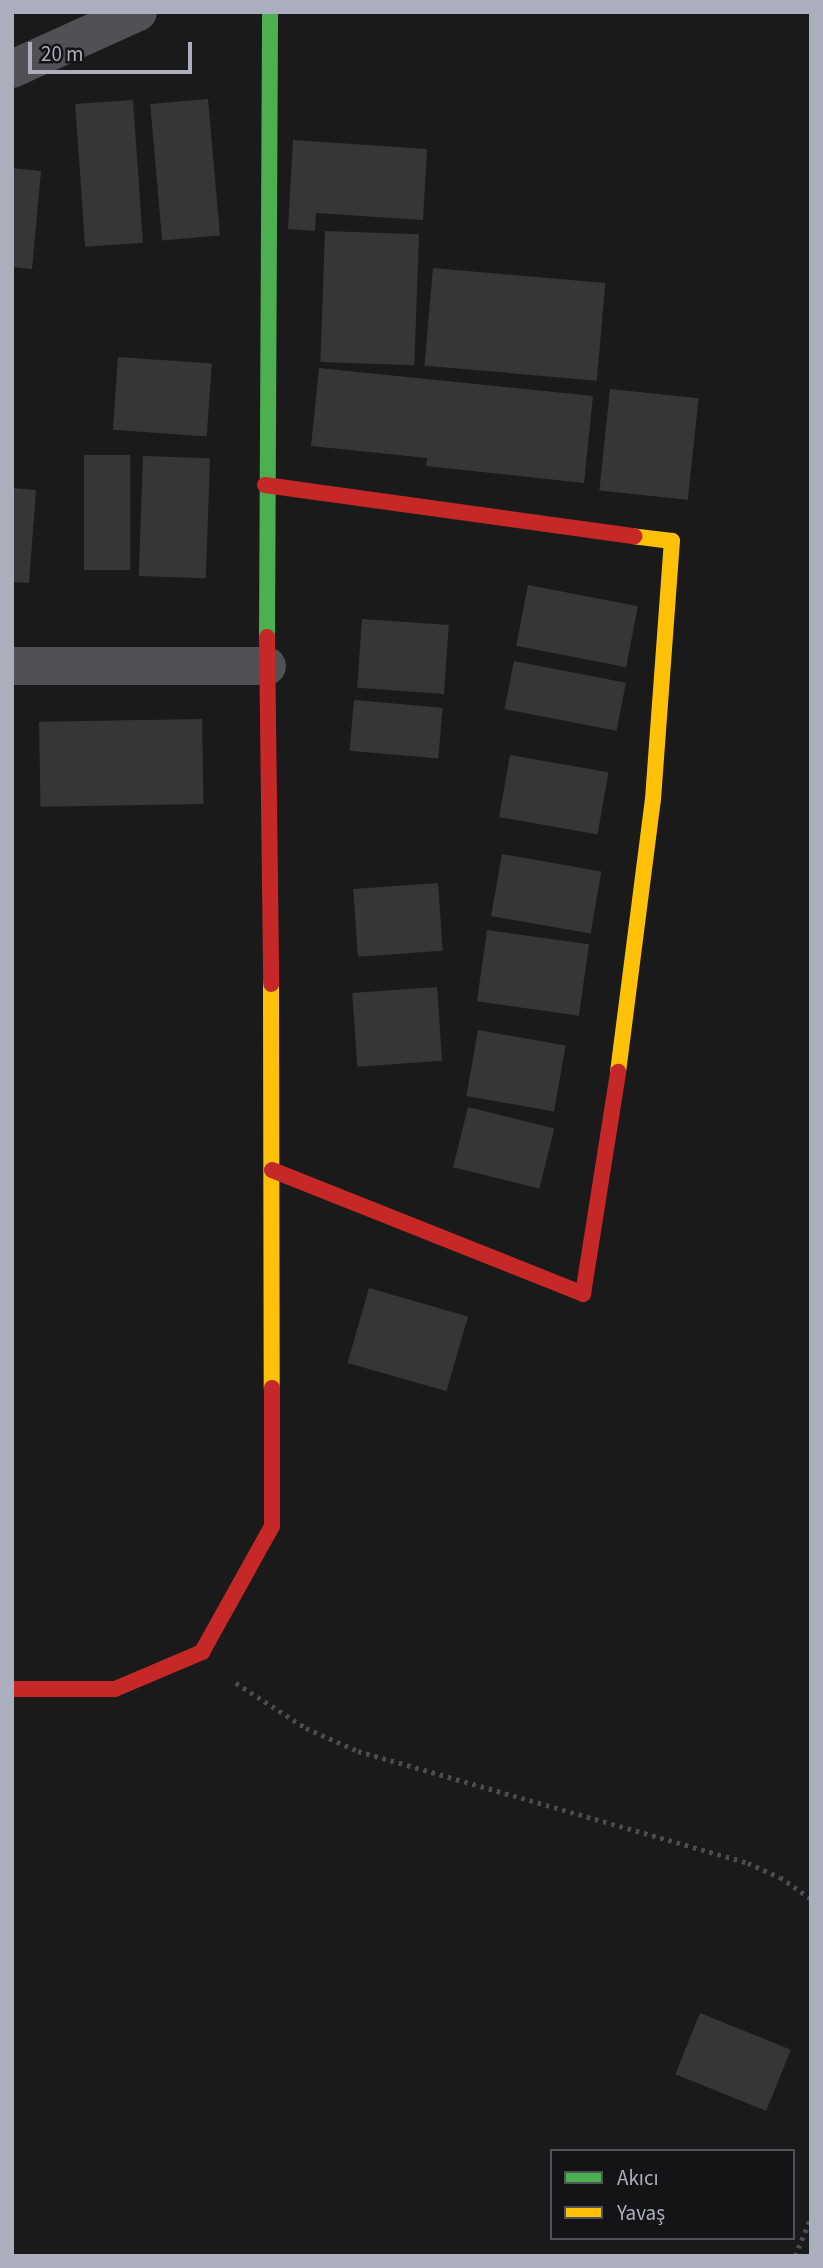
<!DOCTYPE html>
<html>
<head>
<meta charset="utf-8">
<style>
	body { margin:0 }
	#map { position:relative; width:823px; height:2268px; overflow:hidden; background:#1a1a1a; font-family:"Source Sans 3",sans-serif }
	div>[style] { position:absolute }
	.building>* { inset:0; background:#363638; transform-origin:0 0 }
	.path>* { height:4.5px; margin-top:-2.25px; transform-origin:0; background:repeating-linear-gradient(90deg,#4b4b50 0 3.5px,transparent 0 8.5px) }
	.street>* { height:38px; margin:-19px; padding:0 19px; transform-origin:19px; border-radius:19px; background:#505055 }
	.fast>* { height:16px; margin:-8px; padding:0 8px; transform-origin:8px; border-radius:8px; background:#4caf50 }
	.slow>* { height:16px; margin:-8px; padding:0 8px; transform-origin:8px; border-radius:8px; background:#ffc107 }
	.jam>* { height:16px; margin:-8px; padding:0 8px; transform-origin:8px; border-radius:8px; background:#c62828 }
	span { translate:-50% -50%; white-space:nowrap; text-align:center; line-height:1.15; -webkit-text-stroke:5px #141417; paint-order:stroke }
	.frame { position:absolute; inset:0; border:14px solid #abaebc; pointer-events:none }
	.legend { position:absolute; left:550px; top:2149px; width:245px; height:91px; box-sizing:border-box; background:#141417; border:2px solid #505259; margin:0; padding:9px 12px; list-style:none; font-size:21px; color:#abaebc }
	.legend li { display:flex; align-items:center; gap:14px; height:35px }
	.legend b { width:35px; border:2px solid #505259 }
	.scale { position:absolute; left:28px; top:42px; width:164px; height:32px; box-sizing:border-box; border:4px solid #abaebc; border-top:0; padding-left:9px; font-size:21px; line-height:24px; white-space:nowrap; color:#abaebc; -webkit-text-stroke:5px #141417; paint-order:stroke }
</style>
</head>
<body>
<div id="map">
	<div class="building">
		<i style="left:208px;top:99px;width:137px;height:58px;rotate:85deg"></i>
		<i style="left:133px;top:100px;width:143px;height:58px;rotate:86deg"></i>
		<i style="clip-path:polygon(293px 140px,427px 149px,423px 220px,316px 213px,315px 231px,288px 229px)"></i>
		<i style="clip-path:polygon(12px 168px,41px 171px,32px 269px,12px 267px)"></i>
		<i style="left:325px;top:231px;width:94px;height:131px;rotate:2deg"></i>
		<i style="left:433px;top:268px;width:173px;height:98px;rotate:5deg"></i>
		<i style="left:118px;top:357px;width:94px;height:73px;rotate:4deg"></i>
		<i style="clip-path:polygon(319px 368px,593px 396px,584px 483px,426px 466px,427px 458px,311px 446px)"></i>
		<i style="left:610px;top:389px;width:89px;height:102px;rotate:6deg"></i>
		<i style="left:84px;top:455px;width:46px;height:115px"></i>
		<i style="left:143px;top:456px;width:67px;height:120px;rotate:2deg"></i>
		<i style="clip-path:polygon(12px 488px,36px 490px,29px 583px,12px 582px)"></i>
		<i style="left:528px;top:585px;width:112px;height:62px;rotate:11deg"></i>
		<i style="left:362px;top:619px;width:87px;height:69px;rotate:4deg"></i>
		<i style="left:514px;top:661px;width:114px;height:49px;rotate:11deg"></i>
		<i style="left:354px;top:700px;width:89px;height:51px;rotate:5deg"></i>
		<i style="left:202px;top:719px;width:85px;height:163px;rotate:89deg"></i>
		<i style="left:510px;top:755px;width:100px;height:63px;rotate:10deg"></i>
		<i style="left:502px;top:854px;width:101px;height:63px;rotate:10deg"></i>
		<i style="left:438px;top:883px;width:68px;height:85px;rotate:86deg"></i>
		<i style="left:487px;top:930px;width:103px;height:72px;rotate:8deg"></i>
		<i style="left:437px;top:987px;width:74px;height:85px;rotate:86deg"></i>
		<i style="left:478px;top:1030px;width:89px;height:67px;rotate:10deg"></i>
		<i style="left:468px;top:1107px;width:89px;height:62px;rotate:14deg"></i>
		<i style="left:369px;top:1288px;width:103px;height:78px;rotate:16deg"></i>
		<i style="left:700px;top:2013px;width:98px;height:66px;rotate:22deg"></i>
	</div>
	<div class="path">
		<i style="left:236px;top:1683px;width:83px;rotate:32.7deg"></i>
		<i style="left:306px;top:1728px;width:57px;rotate:23.9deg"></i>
		<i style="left:358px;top:1751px;width:406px;rotate:16deg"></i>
		<i style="left:748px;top:1863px;width:35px;rotate:24deg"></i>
		<i style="left:780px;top:1877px;width:38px;rotate:35deg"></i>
		<i style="left:795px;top:2256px;width:42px;rotate:-67.7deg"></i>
	</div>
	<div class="street">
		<i style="left:12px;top:69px;width:138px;rotate:-24.3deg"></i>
		<i style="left:12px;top:666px;width:255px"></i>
	</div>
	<div class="fast">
		<i style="left:267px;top:637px;width:625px;rotate:-89.72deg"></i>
	</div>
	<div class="slow">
		<i style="left:271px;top:984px;width:404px;rotate:89.9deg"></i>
		<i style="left:618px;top:1072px;width:275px;rotate:-82.7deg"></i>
		<i style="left:653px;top:799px;width:259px;rotate:-85.8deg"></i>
		<i style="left:672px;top:541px;width:38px;rotate:-173deg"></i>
	</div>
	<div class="jam">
		<i style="left:265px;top:485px;width:373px;rotate:7.9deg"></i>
		<i style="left:267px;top:637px;width:347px;rotate:89.3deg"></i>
		<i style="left:272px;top:1170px;width:335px;rotate:21.7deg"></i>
		<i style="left:583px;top:1294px;width:225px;rotate:-81deg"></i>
		<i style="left:12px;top:1689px;width:103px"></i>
		<i style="left:115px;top:1689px;width:95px;rotate:-23deg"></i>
		<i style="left:202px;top:1652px;width:144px;rotate:-60.9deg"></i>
		<i style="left:272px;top:1526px;width:138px;rotate:-90deg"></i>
	</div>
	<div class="frame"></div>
	<ul class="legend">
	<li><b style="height:9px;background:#4caf50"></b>Akıcı</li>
	<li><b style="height:9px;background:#ffc107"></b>Yavaş</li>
	</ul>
	<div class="scale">20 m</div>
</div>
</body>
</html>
